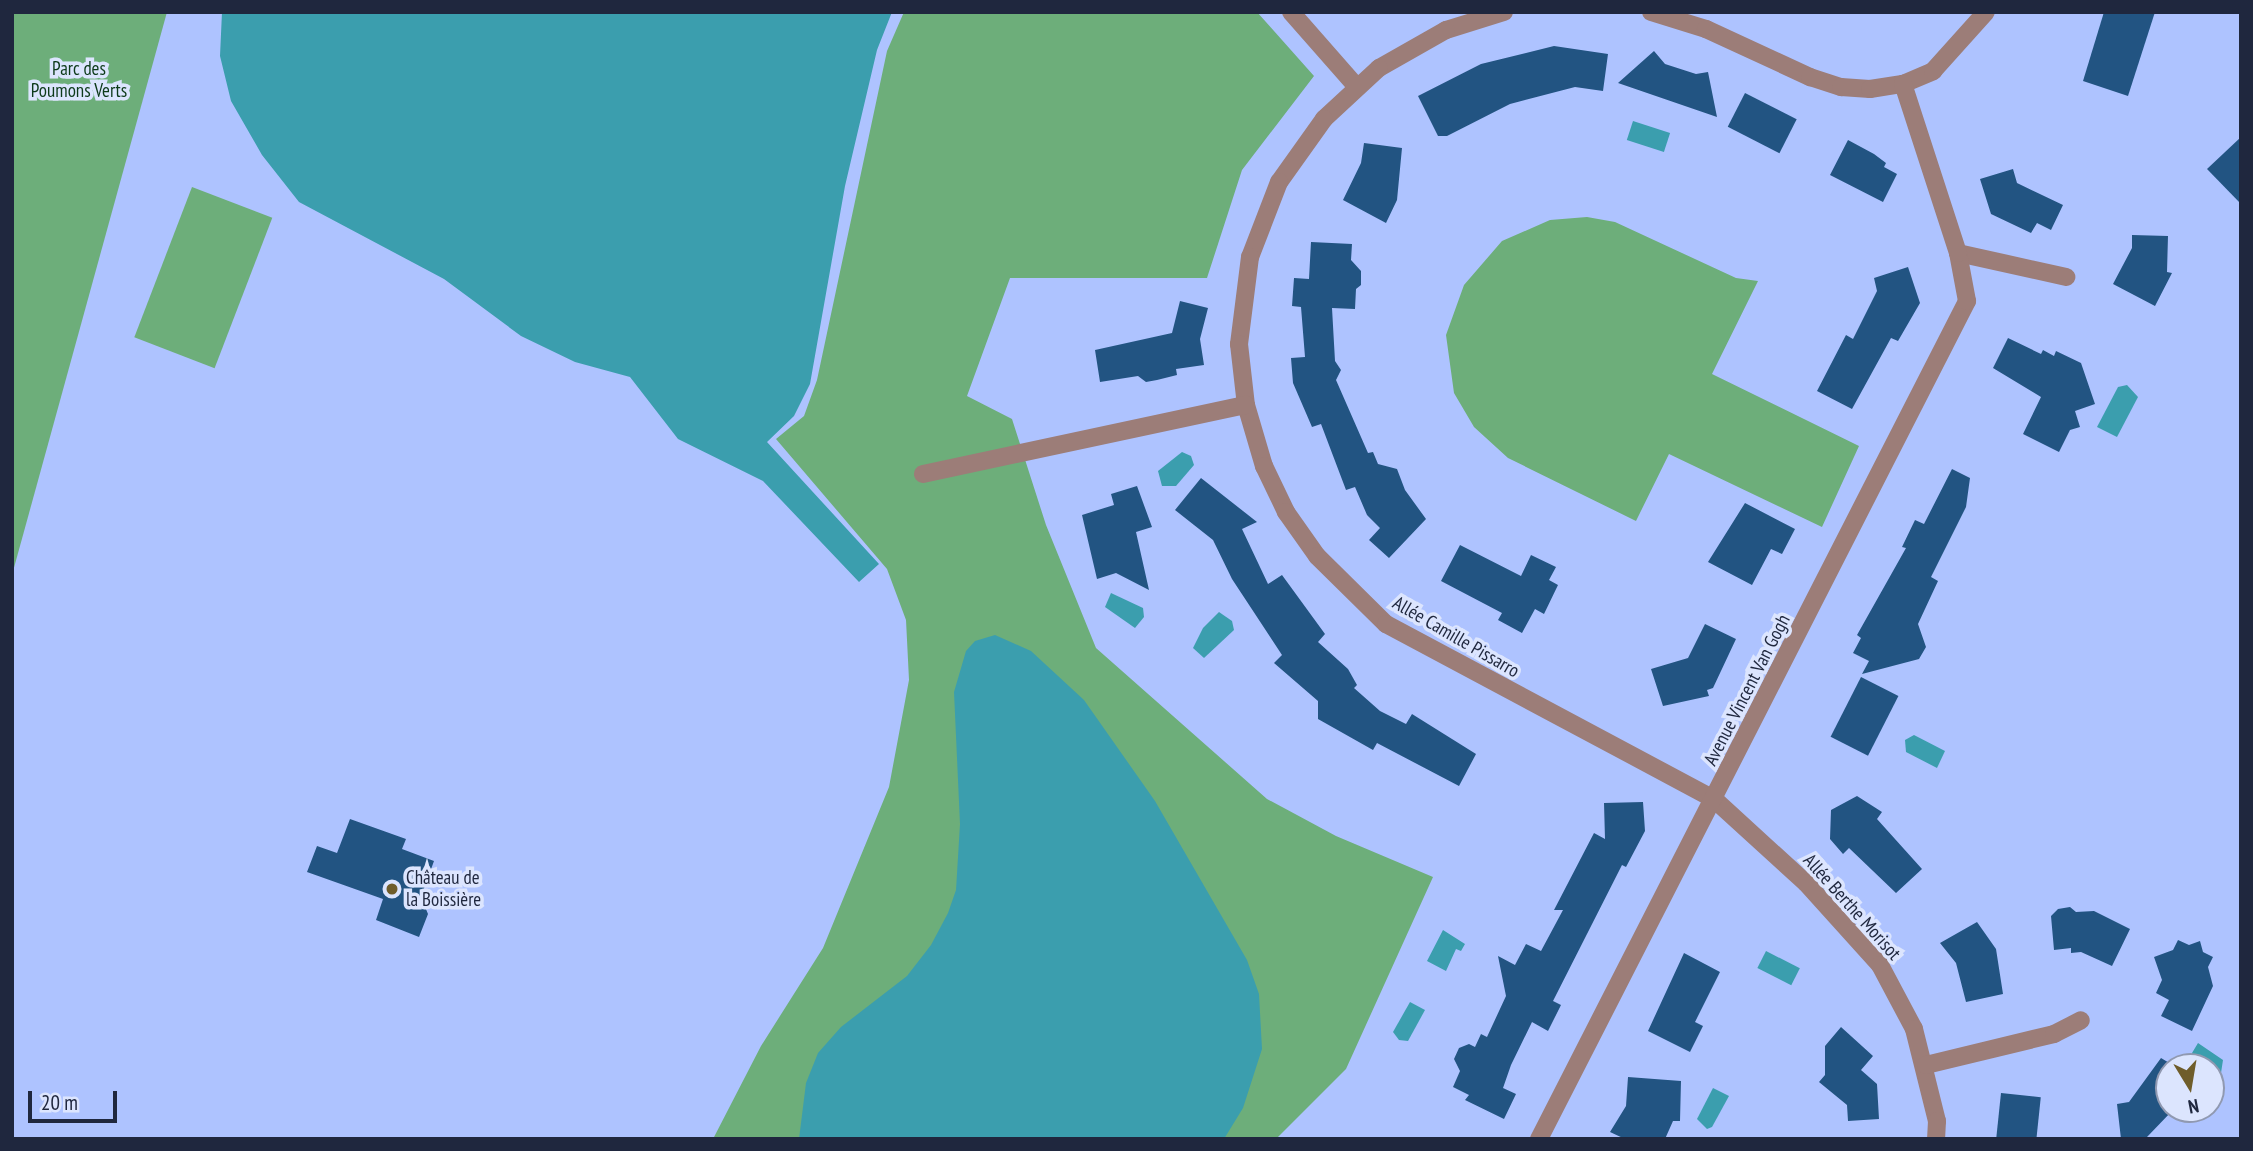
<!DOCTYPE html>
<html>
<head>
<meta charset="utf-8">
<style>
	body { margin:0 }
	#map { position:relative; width:2253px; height:1151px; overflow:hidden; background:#aec3ff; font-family:"PT Sans Narrow",sans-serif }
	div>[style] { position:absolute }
	.green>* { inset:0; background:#6dae7a; transform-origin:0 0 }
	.water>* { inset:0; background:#3b9eae; transform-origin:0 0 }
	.building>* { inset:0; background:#225482; transform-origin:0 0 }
	.street>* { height:18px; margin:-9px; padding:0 9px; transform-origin:9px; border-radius:9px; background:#9c7d78 }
	.dots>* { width:19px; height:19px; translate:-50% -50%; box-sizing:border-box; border:4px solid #dce5fe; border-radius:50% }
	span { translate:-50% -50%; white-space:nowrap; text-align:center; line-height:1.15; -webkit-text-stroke:7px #dce5fe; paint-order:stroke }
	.park-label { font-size:19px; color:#0d3a1a }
	.street-label { font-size:19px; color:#1f273e }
	.poi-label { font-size:19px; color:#1f273e }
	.left { translate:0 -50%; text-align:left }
	.frame { position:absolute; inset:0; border:14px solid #1f273e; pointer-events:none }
	.north { position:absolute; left:2155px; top:1053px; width:70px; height:70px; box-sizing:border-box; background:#dce5fe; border:2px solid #9099b1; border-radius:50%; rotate:169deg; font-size:19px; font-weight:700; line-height:28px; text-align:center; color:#1f273e }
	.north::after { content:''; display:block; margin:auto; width:24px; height:32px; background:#6f5d2b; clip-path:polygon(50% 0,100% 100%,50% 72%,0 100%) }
	.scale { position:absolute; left:28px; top:1091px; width:89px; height:32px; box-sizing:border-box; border:4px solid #1f273e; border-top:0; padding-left:9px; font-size:21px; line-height:24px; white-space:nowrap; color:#1f273e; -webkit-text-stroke:5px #dce5fe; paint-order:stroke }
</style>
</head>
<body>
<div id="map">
	<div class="green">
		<i style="clip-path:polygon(12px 12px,167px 12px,12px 575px)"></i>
		<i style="clip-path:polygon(904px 12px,1257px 12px,1314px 76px,1242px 170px,1207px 278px,1010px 278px,967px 396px,1012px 419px,1046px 525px,1096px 648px,1267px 799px,1336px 836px,1433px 877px,1346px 1069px,1276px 1139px,713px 1139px,761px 1046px,823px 948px,889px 787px,909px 680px,906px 620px,887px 569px,776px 439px,804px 416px,817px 380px,887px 51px)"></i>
		<i style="left:192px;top:187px;width:86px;height:161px;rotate:21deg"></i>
		<i style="clip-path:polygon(1587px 217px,1615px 222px,1736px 278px,1758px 281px,1712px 374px,1859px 446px,1822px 527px,1669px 454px,1636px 521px,1508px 458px,1474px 427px,1454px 393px,1446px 335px,1464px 285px,1502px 241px,1550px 220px)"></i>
	</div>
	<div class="water">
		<i style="clip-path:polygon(222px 12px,892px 12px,877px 50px,845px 186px,810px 384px,794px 416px,767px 442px,879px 564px,859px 582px,763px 481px,678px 439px,630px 377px,575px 362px,521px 336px,444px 279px,299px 202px,262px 155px,231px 101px,220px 56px)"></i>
		<i style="left:1633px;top:121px;width:39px;height:20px;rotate:18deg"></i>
		<i style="clip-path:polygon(2127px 385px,2138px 397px,2117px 437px,2097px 427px,2118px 387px)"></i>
		<i style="clip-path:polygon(1182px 452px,1191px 456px,1194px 465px,1176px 486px,1162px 486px,1158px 471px)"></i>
		<i style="clip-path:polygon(1111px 593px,1143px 608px,1144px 617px,1135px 628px,1105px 607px)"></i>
		<i style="clip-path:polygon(1219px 612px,1232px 621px,1234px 630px,1204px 658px,1193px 648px,1203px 628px)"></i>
		<i style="clip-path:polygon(995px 635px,1031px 651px,1084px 700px,1155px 801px,1247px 960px,1259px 994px,1262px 1049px,1243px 1108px,1224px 1139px,799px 1139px,806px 1083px,818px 1053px,841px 1027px,907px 976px,931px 945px,948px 913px,956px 890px,960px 824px,954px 692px,966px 651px,975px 641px)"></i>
		<i style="clip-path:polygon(1914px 735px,1945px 751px,1937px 768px,1906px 752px,1905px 740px)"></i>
		<i style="clip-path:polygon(1443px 930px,1465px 944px,1461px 951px,1456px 949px,1446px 971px,1427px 961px)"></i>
		<i style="left:1766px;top:951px;width:38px;height:19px;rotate:27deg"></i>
		<i style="clip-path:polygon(1410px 1002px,1425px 1010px,1408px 1041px,1399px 1040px,1393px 1032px)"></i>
		<i style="clip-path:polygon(2198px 1043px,2223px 1060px,2221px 1073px,2214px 1075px,2211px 1067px,2189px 1058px)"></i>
		<i style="clip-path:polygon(1713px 1088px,1729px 1096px,1712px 1127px,1707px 1129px,1697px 1119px)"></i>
	</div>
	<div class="building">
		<i style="clip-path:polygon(2104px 12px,2155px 12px,2128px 96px,2083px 81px)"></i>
		<i style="clip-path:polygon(1554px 46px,1608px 54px,1603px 91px,1575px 87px,1510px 104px,1447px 136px,1438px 136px,1418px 96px,1481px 64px)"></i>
		<i style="clip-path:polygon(1654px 51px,1665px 64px,1696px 74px,1708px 72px,1717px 117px,1618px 83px)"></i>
		<i style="left:1745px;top:93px;width:58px;height:38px;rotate:27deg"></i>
		<i style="clip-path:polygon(2241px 137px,2241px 204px,2207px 169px)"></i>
		<i style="clip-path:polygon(1848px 140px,1874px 154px,1886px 163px,1884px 167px,1897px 174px,1883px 202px,1830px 175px)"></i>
		<i style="clip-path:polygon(1364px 143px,1402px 148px,1397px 200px,1386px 223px,1343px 200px,1361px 163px)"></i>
		<i style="clip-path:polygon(2013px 169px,2017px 183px,2063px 205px,2051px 230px,2037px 223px,2031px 233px,1991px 214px,1980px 179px)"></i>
		<i style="clip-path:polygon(2132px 235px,2168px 236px,2167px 272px,2172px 273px,2155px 306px,2113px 284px,2132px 248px)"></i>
		<i style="clip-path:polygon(1311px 242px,1352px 244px,1351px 260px,1361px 271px,1361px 285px,1356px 289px,1355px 309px,1332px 308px,1335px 361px,1341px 370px,1336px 380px,1368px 453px,1373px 452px,1378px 464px,1397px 469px,1405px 490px,1426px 519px,1389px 558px,1369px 540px,1380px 528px,1367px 515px,1355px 487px,1346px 490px,1321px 424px,1312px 427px,1293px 383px,1291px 358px,1305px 357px,1301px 307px,1292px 306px,1294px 278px,1309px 279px)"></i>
		<i style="clip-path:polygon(1908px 267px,1920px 303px,1898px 341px,1891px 338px,1852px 409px,1817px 391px,1846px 335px,1853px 339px,1877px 291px,1874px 278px)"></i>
		<i style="clip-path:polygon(1180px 301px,1208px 308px,1200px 339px,1204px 365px,1176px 369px,1177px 375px,1157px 380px,1146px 382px,1138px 376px,1100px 382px,1095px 350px,1172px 333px)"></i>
		<i style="clip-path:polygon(2008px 338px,2041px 354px,2043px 350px,2054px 356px,2056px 351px,2081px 363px,2095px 404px,2075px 411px,2080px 427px,2070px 430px,2059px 452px,2023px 434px,2041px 397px,1993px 368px)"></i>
		<i style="clip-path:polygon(1952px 469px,1970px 478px,1966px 507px,1931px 577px,1938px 581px,1918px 624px,1926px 647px,1919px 659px,1862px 674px,1869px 661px,1853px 653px,1861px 638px,1857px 635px,1906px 548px,1902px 547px,1915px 520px,1924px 524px)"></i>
		<i style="clip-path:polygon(1201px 478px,1257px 522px,1242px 529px,1268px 584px,1282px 575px,1325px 634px,1318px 642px,1348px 669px,1357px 685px,1354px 688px,1380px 711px,1406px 724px,1412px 714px,1476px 754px,1459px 786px,1377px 743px,1373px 750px,1318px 719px,1318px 701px,1274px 663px,1282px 655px,1232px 579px,1213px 540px,1175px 510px)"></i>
		<i style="clip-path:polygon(1137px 486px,1152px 527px,1136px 532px,1149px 590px,1116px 573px,1097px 579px,1082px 515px,1114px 505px,1111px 494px)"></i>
		<i style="clip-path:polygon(1745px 503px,1795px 529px,1782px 554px,1771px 549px,1752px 585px,1708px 562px)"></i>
		<i style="clip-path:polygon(1460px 545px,1521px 576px,1531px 555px,1556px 567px,1549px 580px,1558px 585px,1544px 614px,1535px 609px,1522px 633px,1498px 620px,1502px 613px,1441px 581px)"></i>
		<i style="clip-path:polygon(1705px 624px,1736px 639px,1713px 688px,1707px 690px,1709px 696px,1663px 706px,1651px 669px,1688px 658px)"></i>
		<i style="left:1861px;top:677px;width:42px;height:67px;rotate:27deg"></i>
		<i style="clip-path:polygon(1857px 796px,1882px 812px,1877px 819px,1922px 869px,1896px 893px,1849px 848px,1843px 854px,1830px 839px,1831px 810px)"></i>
		<i style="clip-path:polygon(1643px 802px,1645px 831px,1626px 867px,1622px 865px,1553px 1001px,1561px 1005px,1548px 1031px,1532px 1022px,1511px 1065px,1503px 1088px,1516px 1094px,1504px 1119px,1465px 1100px,1469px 1095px,1453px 1087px,1460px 1071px,1454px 1059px,1459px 1048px,1469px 1044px,1475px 1047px,1481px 1034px,1487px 1037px,1506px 996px,1498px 956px,1515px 965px,1526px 944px,1541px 951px,1563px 910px,1554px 910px,1594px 833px,1605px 839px,1604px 803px)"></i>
		<i style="clip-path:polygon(350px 819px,406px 839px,402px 849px,434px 861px,421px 897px,428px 914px,419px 937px,376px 920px,383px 899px,307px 872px,317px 846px,337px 853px)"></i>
		<i style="clip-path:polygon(2070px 907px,2076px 912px,2094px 911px,2130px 929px,2112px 966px,2081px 952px,2071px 953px,2071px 948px,2054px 950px,2051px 916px,2058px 909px)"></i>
		<i style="clip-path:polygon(1977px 922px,1996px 949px,2003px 994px,1966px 1002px,1956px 963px,1940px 943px)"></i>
		<i style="clip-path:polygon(2178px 940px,2189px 945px,2200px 941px,2203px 952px,2213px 957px,2208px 967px,2213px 986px,2192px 1031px,2161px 1016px,2169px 1000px,2156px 993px,2162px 980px,2154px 957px,2173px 950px)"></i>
		<i style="clip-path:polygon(1684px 953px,1720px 972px,1695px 1022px,1703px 1026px,1690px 1052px,1648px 1031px)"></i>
		<i style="clip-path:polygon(1841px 1027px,1873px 1056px,1861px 1070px,1877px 1084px,1879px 1119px,1848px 1121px,1847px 1105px,1819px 1082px,1825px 1075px,1825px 1046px)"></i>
		<i style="clip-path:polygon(2161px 1058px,2176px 1067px,2169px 1067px,2169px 1109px,2180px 1109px,2172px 1111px,2147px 1137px,2121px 1139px,2117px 1104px,2129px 1102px)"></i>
		<i style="clip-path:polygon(1628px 1077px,1681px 1081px,1680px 1121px,1673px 1121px,1665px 1139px,1625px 1139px,1610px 1132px,1626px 1106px)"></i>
		<i style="left:2001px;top:1093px;width:40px;height:46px;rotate:6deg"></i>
	</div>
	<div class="street">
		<i style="left:1291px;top:12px;width:98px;rotate:48.7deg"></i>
		<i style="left:1504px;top:12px;width:61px;rotate:162.8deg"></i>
		<i style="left:1446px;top:30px;width:77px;rotate:150.4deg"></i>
		<i style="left:1379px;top:68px;width:75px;rotate:137.2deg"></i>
		<i style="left:1324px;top:119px;width:77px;rotate:125.5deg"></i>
		<i style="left:1279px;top:182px;width:80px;rotate:111.1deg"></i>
		<i style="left:1250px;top:257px;width:88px;rotate:97.2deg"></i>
		<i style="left:1239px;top:344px;width:61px;rotate:83.5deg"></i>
		<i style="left:1246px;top:405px;width:64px;rotate:73.6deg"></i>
		<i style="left:1264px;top:466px;width:51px;rotate:64.4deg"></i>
		<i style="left:1286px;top:512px;width:54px;rotate:54.8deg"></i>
		<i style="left:1317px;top:556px;width:97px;rotate:44.6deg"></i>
		<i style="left:1386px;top:624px;width:373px;rotate:28.1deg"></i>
		<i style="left:1715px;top:800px;width:123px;rotate:42.4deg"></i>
		<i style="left:1806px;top:883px;width:110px;rotate:47.9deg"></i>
		<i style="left:1880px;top:965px;width:72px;rotate:62deg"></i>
		<i style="left:1914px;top:1029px;width:95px;rotate:76deg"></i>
		<i style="left:1937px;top:1121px;width:18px;rotate:93deg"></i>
		<i style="left:1651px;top:12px;width:58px;rotate:17.2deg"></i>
		<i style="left:1706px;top:29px;width:115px;rotate:24.8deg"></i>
		<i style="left:1810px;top:77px;width:33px;rotate:18deg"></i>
		<i style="left:1841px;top:87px;width:29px;rotate:4deg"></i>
		<i style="left:1870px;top:89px;width:33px;rotate:-9deg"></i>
		<i style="left:1903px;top:84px;width:33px;rotate:-23deg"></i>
		<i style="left:1933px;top:71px;width:79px;rotate:-48.1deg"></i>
		<i style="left:1958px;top:253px;width:111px;rotate:12.5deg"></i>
		<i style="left:923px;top:474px;width:330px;rotate:-12.1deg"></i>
		<i style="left:1926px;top:1065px;width:132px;rotate:-13.6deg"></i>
		<i style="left:2054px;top:1034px;width:30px;rotate:-27deg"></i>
		<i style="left:1539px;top:1139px;width:941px;rotate:-62.94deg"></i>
		<i style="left:1967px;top:301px;width:49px;rotate:-100.6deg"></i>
		<i style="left:1958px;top:253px;width:178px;rotate:-108deg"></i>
	</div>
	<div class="dots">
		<i style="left:392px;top:889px;background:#6f5d2b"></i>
	</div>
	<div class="park-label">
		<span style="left:79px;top:80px">Parc des<br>Poumons Verts</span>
	</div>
	<div class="street-label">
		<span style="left:1456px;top:637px;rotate:30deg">Allée Camille Pissarro</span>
		<span style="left:1747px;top:690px;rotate:-63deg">Avenue Vincent Van Gogh</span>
		<span style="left:1852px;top:907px;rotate:48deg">Allée Berthe Morisot</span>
	</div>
	<div class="poi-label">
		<span class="left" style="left:406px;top:889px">Château de<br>la Boissière</span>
	</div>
	<div class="frame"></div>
	<div class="north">N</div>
	<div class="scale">20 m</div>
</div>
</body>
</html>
